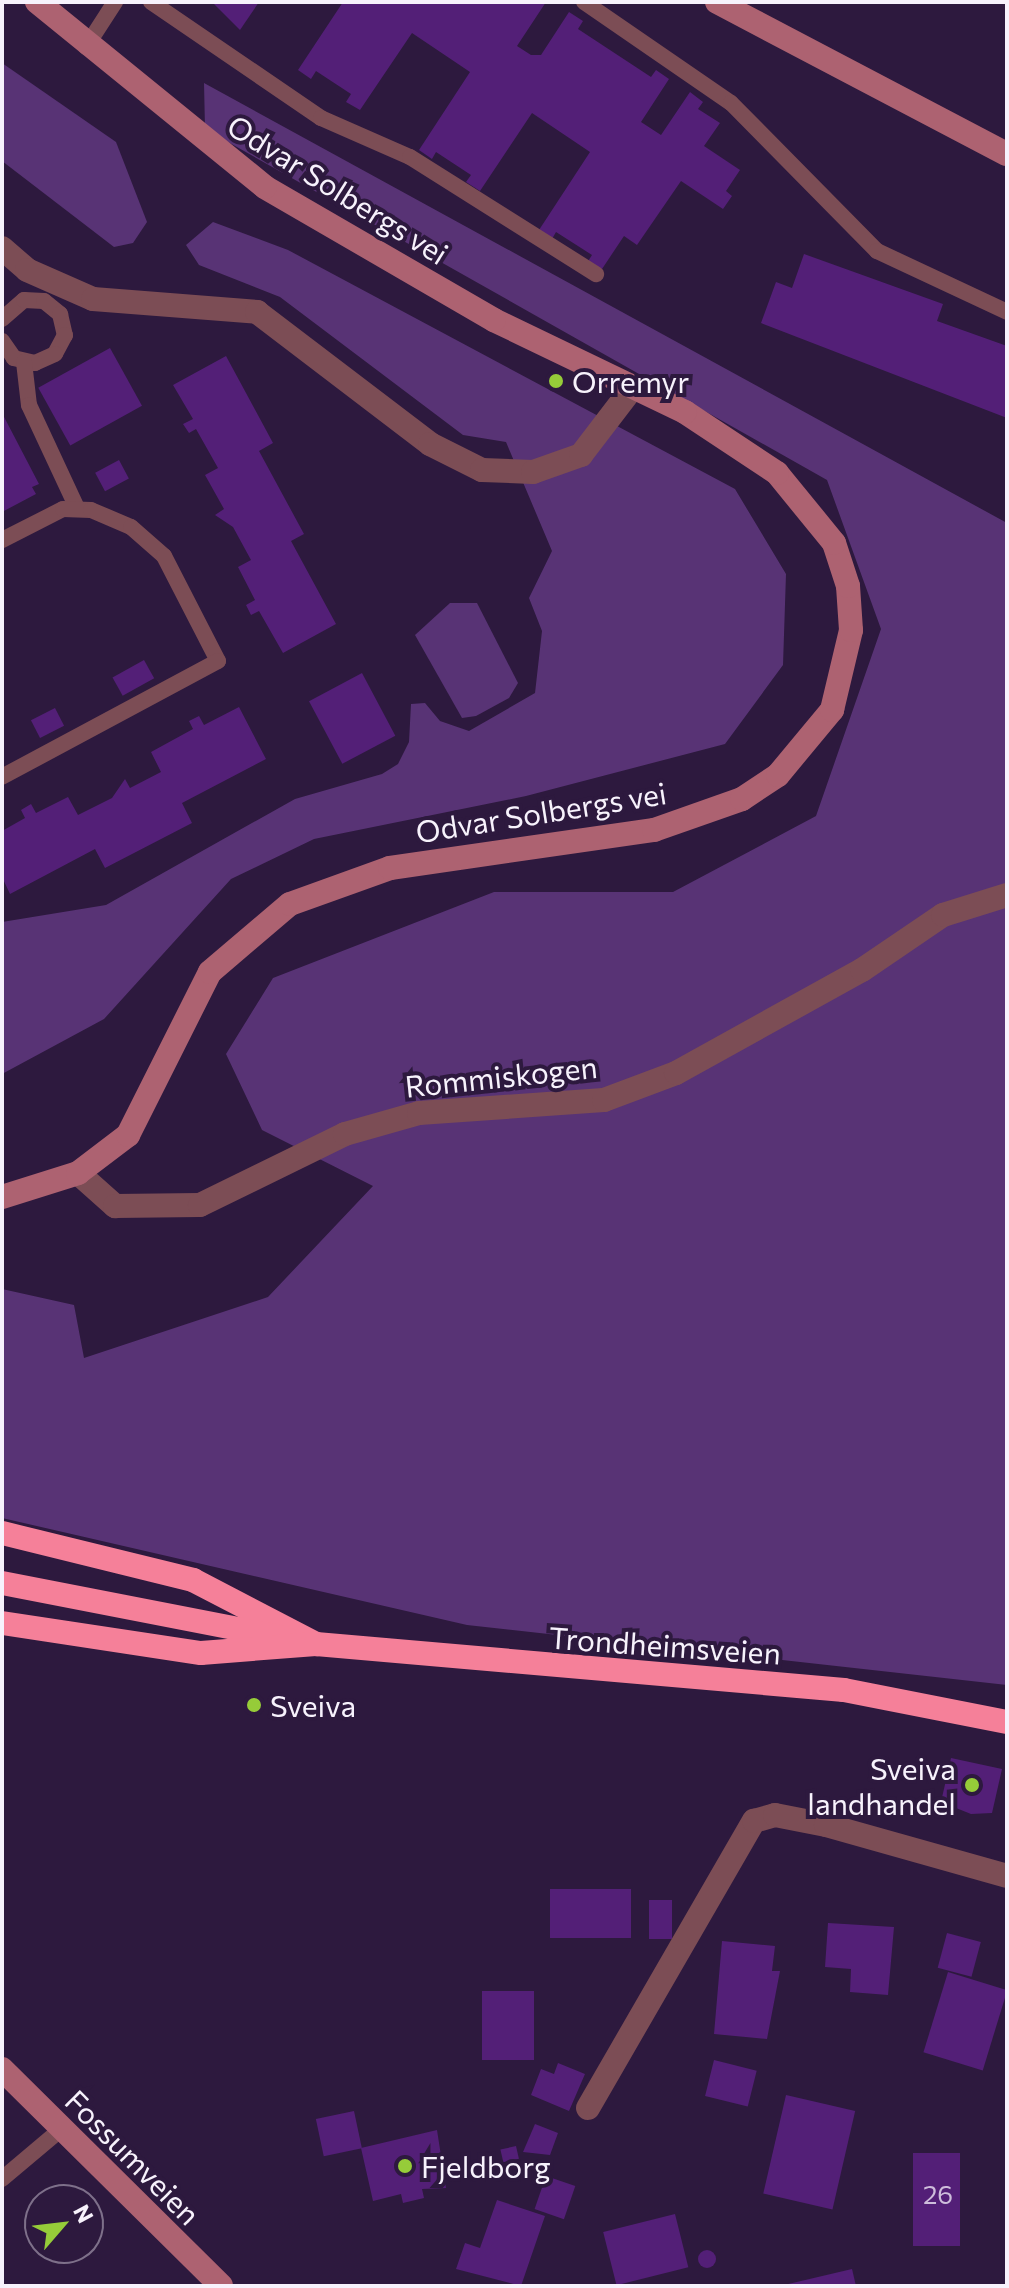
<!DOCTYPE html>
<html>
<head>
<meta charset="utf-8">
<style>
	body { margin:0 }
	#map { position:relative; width:1009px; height:2288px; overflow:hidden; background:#2d193e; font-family:Commissioner,sans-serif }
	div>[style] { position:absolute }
	.green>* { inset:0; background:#583375 }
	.building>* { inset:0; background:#531f77; transform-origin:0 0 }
	.round { border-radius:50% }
	.lane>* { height:16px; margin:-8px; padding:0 8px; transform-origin:8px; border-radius:8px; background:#7c4d55 }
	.street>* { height:24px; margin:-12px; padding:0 12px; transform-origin:12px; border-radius:12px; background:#7c4d55 }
	.secondary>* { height:24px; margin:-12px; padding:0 12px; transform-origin:12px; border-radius:12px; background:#ad6271 }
	.highway>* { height:24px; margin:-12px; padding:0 12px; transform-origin:12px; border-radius:12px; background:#f58099 }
	.dots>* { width:22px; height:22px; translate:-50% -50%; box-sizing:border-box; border:4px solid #2d193e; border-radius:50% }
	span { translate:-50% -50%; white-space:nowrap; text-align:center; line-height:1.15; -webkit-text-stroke:8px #2d193e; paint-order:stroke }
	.number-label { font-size:26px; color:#cebddb }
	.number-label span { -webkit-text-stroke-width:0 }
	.street-label { font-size:30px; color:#f7f2fc }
	.poi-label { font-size:30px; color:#f7f2fc }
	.left { translate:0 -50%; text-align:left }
	.right { translate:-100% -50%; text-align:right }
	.frame { position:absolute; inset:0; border:4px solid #f7f2fc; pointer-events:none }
	.north { position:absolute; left:24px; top:2184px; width:80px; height:80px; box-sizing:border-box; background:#2d193e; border:2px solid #7e708a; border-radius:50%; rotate:62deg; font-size:22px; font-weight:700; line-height:32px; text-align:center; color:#f7f2fc }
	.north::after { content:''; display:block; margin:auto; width:28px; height:36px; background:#96cc39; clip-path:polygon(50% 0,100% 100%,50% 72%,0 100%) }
</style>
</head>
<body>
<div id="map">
	<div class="green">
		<i style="clip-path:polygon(2px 63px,116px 142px,147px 222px,133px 243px,114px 247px,2px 161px)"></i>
		<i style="clip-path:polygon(204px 83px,1007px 523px,1007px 1685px,467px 1625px,2px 1518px,2px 1289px,74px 1305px,84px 1358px,268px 1297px,373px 1186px,262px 1130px,226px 1054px,273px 978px,494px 892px,673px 892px,816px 816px,881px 629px,827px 480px,205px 129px)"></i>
		<i style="clip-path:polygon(213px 222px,288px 250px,735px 489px,786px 574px,783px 665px,725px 744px,526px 796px,314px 839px,231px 879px,104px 1019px,2px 1074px,2px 922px,106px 905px,295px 799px,382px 774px,398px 764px,409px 742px,411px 704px,425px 703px,440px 721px,469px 731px,535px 693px,542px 631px,529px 598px,552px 551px,506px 442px,463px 435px,280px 297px,199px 265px,186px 245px)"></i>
		<i style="clip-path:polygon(450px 603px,477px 603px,518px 683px,509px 698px,476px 716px,462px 718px,415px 635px)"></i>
	</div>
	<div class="building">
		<i style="clip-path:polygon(212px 2px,259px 2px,240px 30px)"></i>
		<i style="clip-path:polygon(343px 2px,546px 2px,517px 46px,531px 55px,541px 55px,569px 12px,583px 21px,578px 29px,651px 77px,656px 70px,669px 79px,641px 122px,661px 135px,690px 92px,703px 102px,698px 109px,720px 123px,704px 146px,740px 170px,726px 191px,732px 196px,723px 209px,681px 181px,637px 245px,624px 236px,600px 272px,587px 263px,592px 255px,556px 232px,552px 239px,539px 230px,590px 152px,532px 113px,480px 191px,466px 182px,471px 175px,436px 152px,432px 159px,419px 150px,470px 72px,412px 33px,360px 110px,346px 102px,351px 94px,316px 71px,311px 79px,298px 70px)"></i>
		<i style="clip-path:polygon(804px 254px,943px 304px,937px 321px,1007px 346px,1007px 418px,761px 323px,776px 282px,792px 288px)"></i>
		<i style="left:110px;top:348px;width:66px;height:82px;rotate:61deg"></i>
		<i style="clip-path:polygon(226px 356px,273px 443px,259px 451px,304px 534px,291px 541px,336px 624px,283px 653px,259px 611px,251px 615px,246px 605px,255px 600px,238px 567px,251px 560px,233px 527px,215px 515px,224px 509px,205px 475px,218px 468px,196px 429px,189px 433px,183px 424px,193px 419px,173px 385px)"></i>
		<i style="clip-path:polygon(2px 413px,39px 484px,32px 487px,36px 494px,2px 512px)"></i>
		<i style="left:119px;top:460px;width:21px;height:27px;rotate:62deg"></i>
		<i style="left:144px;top:660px;width:21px;height:36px;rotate:61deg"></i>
		<i style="left:362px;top:673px;width:71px;height:60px;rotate:62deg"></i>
		<i style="clip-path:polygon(239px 707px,266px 759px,182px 803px,192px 823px,105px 868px,95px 849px,10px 894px,2px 877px,2px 831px,25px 818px,21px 810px,31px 804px,36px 813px,68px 797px,78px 815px,112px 798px,125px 779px,130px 788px,161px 772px,151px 752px,193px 729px,189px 721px,199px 716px,204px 725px)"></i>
		<i style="left:55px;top:708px;width:20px;height:27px;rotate:63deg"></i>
		<i style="clip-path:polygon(951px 1758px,1002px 1769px,992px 1813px,971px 1814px,941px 1802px)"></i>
		<i style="left:550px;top:1889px;width:81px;height:49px"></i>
		<i style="left:649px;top:1900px;width:23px;height:39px"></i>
		<i style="clip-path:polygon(828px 1923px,894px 1927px,888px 1995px,850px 1992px,851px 1969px,825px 1967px)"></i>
		<i style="left:947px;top:1933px;width:35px;height:36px;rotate:15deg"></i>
		<i style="clip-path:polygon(722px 1941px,775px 1946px,772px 1971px,780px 1971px,767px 2039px,714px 2034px)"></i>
		<i style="left:948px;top:1972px;width:62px;height:84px;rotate:17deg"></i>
		<i style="left:482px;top:1991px;width:52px;height:69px"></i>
		<i style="left:714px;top:2060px;width:44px;height:37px;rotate:14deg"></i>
		<i style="clip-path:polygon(558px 2063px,585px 2074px,569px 2111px,531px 2095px,541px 2069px,554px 2074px)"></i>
		<i style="left:786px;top:2095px;width:71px;height:101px;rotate:13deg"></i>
		<i style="left:354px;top:2111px;width:38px;height:39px;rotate:78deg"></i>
		<i style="clip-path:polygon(535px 2124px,558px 2133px,550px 2155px,523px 2152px)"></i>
		<i style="clip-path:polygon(437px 2130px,446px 2188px,422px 2189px,424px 2198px,403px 2203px,401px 2194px,373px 2201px,361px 2148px)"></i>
		<i style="left:516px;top:2146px;width:13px;height:16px;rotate:77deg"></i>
		<i style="left:913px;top:2153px;width:47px;height:93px"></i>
		<i style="left:546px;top:2176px;width:31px;height:35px;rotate:19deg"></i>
		<i style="clip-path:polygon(497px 2200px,545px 2216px,521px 2286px,456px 2269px,465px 2243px,480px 2248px)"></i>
		<i style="left:675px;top:2214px;width:55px;height:74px;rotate:76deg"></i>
		<i class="round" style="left:698px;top:2250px;width:18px;height:18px"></i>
		<i style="clip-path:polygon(852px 2269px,856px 2286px,784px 2286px,784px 2285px)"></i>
	</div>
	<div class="lane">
		<i style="left:151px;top:2px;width:206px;rotate:34.3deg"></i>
		<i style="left:321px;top:118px;width:97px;rotate:23.7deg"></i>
		<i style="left:410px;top:157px;width:220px;rotate:32.2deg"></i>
		<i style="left:584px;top:2px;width:178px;rotate:34.5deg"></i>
		<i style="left:731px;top:103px;width:208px;rotate:45.4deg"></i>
		<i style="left:877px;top:251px;width:144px;rotate:25.1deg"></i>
		<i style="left:86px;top:47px;width:54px;rotate:-57.2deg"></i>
		<i style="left:2px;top:319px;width:29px;rotate:-41deg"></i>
		<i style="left:24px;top:300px;width:20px;rotate:3deg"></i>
		<i style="left:44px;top:301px;width:21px;rotate:39deg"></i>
		<i style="left:60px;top:314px;width:22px;rotate:77deg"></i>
		<i style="left:65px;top:335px;width:21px;rotate:118deg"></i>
		<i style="left:55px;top:354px;width:22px;rotate:156deg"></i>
		<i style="left:35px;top:363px;width:22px;rotate:-167deg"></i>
		<i style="left:14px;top:358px;width:21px;rotate:-125deg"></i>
		<i style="left:24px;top:362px;width:43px;rotate:83.4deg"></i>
		<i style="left:29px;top:405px;width:114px;rotate:65deg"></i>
		<i style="left:2px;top:540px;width:68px;rotate:-26.9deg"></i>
		<i style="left:63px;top:509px;width:28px;rotate:2deg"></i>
		<i style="left:91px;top:510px;width:43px;rotate:23deg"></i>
		<i style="left:131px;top:527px;width:44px;rotate:41.3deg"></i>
		<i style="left:164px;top:556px;width:118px;rotate:62.8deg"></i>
		<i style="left:218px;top:661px;width:245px;rotate:151.8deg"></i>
		<i style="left:2px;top:2179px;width:75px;rotate:-40.1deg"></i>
	</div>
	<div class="street">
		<i style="left:2px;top:248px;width:33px;rotate:41deg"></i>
		<i style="left:27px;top:270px;width:72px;rotate:23.7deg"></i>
		<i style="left:93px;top:299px;width:165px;rotate:4.5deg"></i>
		<i style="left:257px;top:312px;width:218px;rotate:37.3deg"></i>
		<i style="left:430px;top:444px;width:58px;rotate:26.6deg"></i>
		<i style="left:482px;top:470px;width:51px;rotate:2.2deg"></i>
		<i style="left:533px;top:472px;width:51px;rotate:-19.5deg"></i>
		<i style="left:581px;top:455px;width:86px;rotate:-52.6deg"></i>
		<i style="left:78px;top:1173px;width:50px;rotate:41.7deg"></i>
		<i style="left:115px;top:1206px;width:85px;rotate:-0.7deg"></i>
		<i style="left:200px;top:1205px;width:161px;rotate:-26.1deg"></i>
		<i style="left:345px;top:1134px;width:77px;rotate:-15.8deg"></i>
		<i style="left:419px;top:1113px;width:185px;rotate:-4deg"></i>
		<i style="left:604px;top:1100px;width:77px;rotate:-20.6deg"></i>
		<i style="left:676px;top:1073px;width:213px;rotate:-29deg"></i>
		<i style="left:862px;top:970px;width:98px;rotate:-34.2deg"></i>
		<i style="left:943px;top:915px;width:67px;rotate:-17.4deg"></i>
		<i style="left:588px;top:2108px;width:332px;rotate:-60deg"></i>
		<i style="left:754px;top:1821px;width:22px;rotate:-16deg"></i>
		<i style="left:775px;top:1815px;width:52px;rotate:11.1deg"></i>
		<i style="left:826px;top:1825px;width:188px;rotate:15.7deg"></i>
	</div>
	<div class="secondary">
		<i style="left:717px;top:2px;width:327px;rotate:27.7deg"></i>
		<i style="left:2px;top:1197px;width:80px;rotate:-17.5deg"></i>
		<i style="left:78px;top:1173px;width:63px;rotate:-37.2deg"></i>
		<i style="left:128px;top:1135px;width:182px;rotate:-63.3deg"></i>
		<i style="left:210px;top:972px;width:105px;rotate:-40.4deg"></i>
		<i style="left:290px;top:904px;width:106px;rotate:-19.8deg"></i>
		<i style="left:390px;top:868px;width:267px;rotate:-8.2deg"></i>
		<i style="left:654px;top:830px;width:93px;rotate:-19.4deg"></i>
		<i style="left:742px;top:799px;width:43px;rotate:-33.7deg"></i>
		<i style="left:778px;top:775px;width:85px;rotate:-50.3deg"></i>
		<i style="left:832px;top:710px;width:82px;rotate:-76.6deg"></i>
		<i style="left:851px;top:630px;width:44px;rotate:-93.9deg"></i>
		<i style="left:848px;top:586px;width:45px;rotate:-108deg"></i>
		<i style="left:834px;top:543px;width:90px;rotate:-129.2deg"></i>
		<i style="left:777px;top:473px;width:110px;rotate:-146.5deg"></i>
		<i style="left:685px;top:412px;width:212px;rotate:-154.3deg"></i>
		<i style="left:494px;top:320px;width:265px;rotate:-149.9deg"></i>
		<i style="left:265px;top:187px;width:294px;rotate:-140.9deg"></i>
		<i style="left:2px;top:2069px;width:308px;rotate:44.7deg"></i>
	</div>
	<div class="highway">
		<i style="left:2px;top:1533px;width:197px;rotate:13.8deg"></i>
		<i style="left:193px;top:1580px;width:139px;rotate:27.5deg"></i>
		<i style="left:2px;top:1583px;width:289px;rotate:11deg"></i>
		<i style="left:2px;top:1623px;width:201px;rotate:8.6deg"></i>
		<i style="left:201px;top:1653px;width:115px;rotate:-4.5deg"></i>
		<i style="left:316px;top:1644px;width:530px;rotate:4.98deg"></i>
		<i style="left:844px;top:1690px;width:166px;rotate:11.1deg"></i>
	</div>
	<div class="dots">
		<i style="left:556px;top:381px;background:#96cc39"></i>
		<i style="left:254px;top:1705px;background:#96cc39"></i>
		<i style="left:972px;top:1785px;background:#96cc39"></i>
		<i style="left:405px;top:2166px;background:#96cc39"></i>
	</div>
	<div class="number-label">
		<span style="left:938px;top:2194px">26</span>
	</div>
	<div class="street-label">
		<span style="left:338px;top:189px;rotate:32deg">Odvar Solbergs vei</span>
		<span style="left:541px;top:812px;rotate:-9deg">Odvar Solbergs vei</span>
		<span style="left:501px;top:1076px;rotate:-6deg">Rommiskogen</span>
		<span style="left:665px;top:1645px;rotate:4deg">Trondheimsveien</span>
		<span style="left:133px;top:2157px;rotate:45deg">Fossumveien</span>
	</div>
	<div class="poi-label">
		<span class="left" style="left:572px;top:381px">Orremyr</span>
		<span class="left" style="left:270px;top:1705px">Sveiva</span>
		<span class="right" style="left:956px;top:1785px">Sveiva<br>landhandel</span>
		<span class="left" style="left:421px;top:2166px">Fjeldborg</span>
	</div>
	<div class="frame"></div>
	<div class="north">N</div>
</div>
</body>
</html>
